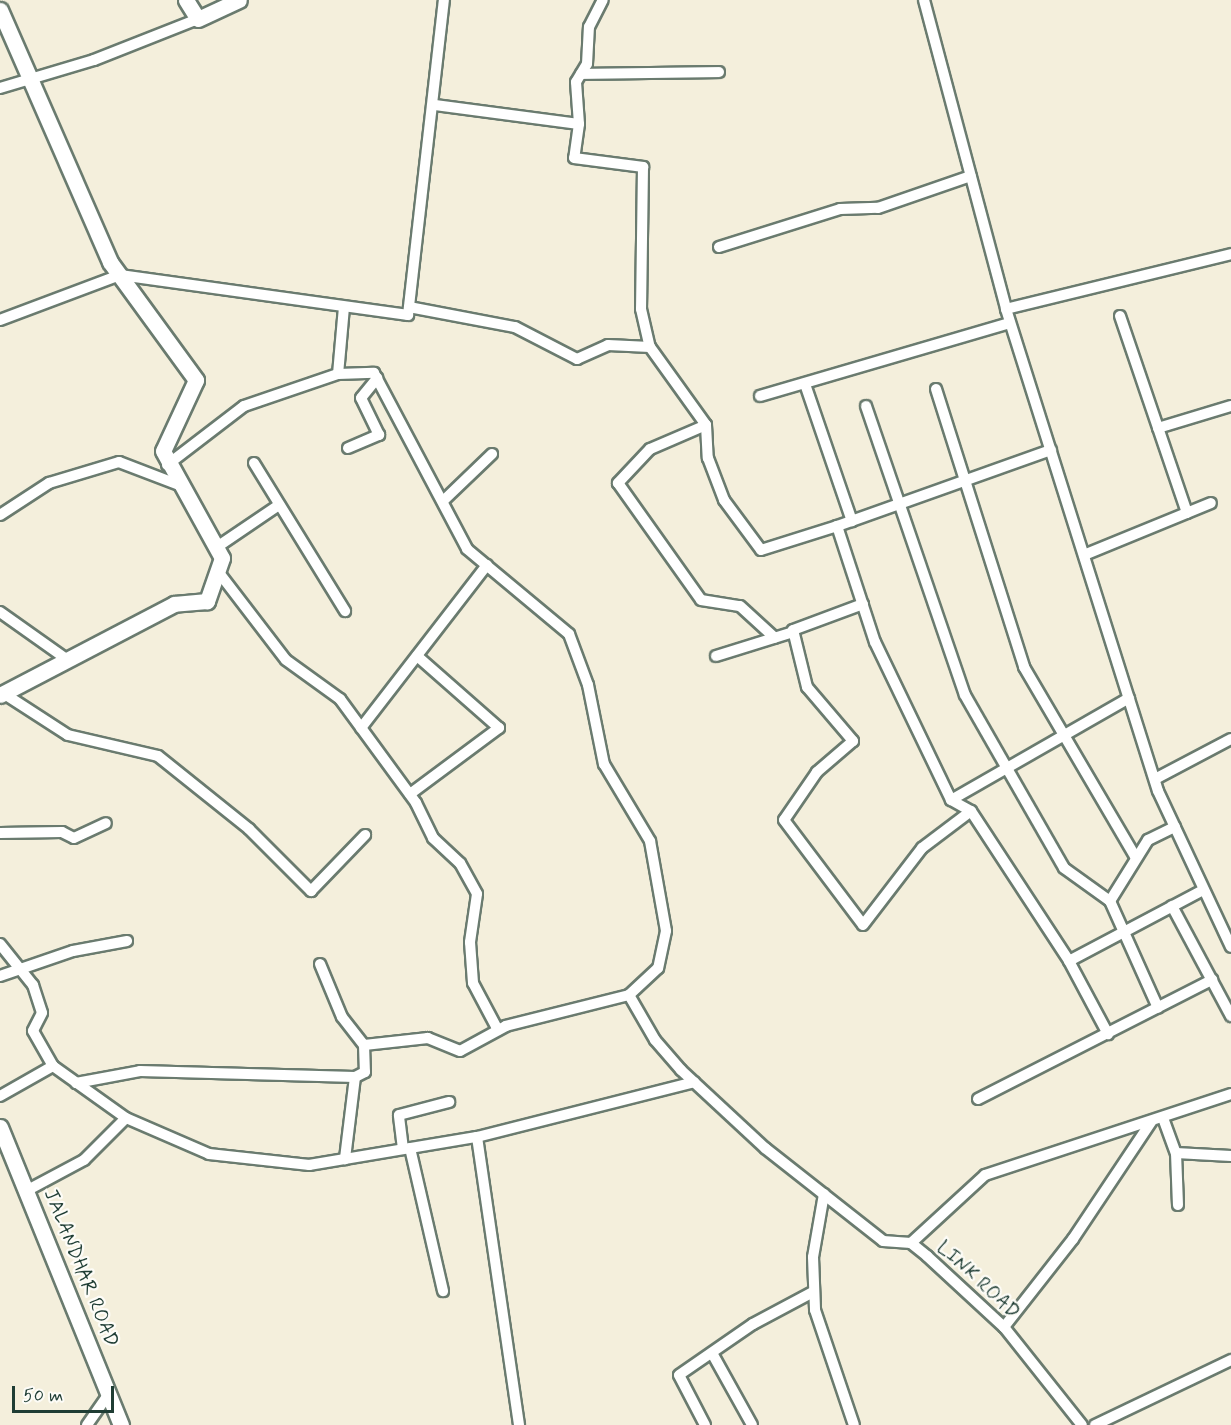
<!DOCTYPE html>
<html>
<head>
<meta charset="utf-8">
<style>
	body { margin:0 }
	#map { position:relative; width:1231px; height:1425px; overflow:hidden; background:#f4efdc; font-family:Mynerve,sans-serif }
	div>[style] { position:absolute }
	.roads { filter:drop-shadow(2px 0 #6a7b6f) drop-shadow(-2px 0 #6a7b6f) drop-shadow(0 2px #6a7b6f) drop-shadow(0 -2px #6a7b6f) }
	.street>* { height:10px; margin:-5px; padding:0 5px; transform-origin:5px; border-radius:5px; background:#fff }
	.secondary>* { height:15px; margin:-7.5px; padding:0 7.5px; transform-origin:7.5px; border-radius:7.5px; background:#fff }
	span { translate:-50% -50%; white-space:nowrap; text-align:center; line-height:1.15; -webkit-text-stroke:4.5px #fdfcf7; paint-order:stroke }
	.street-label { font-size:20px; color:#1f3d34 }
	.scale { position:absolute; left:12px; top:1386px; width:102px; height:27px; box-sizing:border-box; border:3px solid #1f3d34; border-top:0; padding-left:8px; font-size:18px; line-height:21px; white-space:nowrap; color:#1f3d34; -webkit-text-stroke:4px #fdfcf7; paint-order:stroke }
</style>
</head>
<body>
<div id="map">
	<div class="roads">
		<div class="street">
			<i style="left:924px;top:0;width:320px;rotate:75.1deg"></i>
			<i style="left:1006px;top:309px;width:505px;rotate:72.5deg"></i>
			<i style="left:1158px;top:791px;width:172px;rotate:64.9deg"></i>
			<i style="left:581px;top:74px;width:138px;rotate:-0.8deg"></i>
			<i style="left:0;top:88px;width:98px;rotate:-16.6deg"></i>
			<i style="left:94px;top:60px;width:112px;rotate:-21.5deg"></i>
			<i style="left:435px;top:105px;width:145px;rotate:7.5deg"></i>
			<i style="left:579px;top:124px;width:34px;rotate:98deg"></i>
			<i style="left:574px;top:158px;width:70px;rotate:7.4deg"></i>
			<i style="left:643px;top:167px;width:142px;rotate:90.8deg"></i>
			<i style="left:641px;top:309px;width:39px;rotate:77deg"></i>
			<i style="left:579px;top:124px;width:42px;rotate:-94.1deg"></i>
			<i style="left:576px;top:82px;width:21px;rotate:-59deg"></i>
			<i style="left:587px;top:64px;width:37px;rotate:-87deg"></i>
			<i style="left:589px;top:27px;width:30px;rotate:-63deg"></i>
			<i style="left:719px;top:247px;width:127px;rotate:-17.4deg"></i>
			<i style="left:840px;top:209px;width:38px;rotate:-2deg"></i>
			<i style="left:878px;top:208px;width:98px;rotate:-19deg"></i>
			<i style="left:344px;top:307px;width:67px;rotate:95.1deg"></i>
			<i style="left:338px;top:374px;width:36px;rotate:-2deg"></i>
			<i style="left:374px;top:373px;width:199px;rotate:62.1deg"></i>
			<i style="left:467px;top:549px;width:133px;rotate:39.8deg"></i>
			<i style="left:569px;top:634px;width:54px;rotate:69.6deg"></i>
			<i style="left:588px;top:685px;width:81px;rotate:78.6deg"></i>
			<i style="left:604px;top:764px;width:90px;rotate:59.1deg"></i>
			<i style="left:650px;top:841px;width:91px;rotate:79.9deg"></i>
			<i style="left:666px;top:931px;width:38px;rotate:102deg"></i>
			<i style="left:658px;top:968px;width:40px;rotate:137deg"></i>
			<i style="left:629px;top:995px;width:127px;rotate:165.9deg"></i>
			<i style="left:506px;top:1026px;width:52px;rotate:151.5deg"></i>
			<i style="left:460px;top:1051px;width:35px;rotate:-158deg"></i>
			<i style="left:428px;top:1038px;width:64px;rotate:173.8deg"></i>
			<i style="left:364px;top:1045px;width:27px;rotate:88deg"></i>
			<i style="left:365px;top:1072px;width:11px;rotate:153deg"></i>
			<i style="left:409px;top:307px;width:108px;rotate:10.7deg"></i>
			<i style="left:515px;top:327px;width:70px;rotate:27.3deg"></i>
			<i style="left:577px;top:359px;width:34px;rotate:-24deg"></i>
			<i style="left:608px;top:345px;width:42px;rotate:2.7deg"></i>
			<i style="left:650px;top:347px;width:96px;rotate:54.3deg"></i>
			<i style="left:706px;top:425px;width:33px;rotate:87deg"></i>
			<i style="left:708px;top:458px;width:45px;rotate:69.1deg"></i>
			<i style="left:724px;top:500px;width:62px;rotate:53.5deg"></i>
			<i style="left:761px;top:550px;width:80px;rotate:-17.5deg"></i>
			<i style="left:1006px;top:309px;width:232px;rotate:-13.7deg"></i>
			<i style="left:1120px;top:316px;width:208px;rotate:71.2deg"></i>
			<i style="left:0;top:320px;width:128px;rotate:-20.6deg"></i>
			<i style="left:120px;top:275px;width:291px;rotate:7.9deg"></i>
			<i style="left:408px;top:315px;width:317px;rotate:-83.5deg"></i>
			<i style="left:805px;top:384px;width:145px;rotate:71.1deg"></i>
			<i style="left:936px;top:389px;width:292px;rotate:72.4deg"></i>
			<i style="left:1024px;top:667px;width:221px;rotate:59.6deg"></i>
			<i style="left:760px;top:396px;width:260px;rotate:-16.3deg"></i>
			<i style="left:866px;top:406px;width:305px;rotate:71.1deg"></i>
			<i style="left:965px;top:695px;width:199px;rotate:60.2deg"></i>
			<i style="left:1064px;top:868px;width:57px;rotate:35.7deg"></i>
			<i style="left:1110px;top:901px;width:117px;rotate:65.8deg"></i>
			<i style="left:706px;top:425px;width:61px;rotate:156.8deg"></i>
			<i style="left:650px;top:449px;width:47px;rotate:133.3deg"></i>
			<i style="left:618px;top:483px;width:143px;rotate:54.6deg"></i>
			<i style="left:701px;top:600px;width:39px;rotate:9deg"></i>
			<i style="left:740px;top:606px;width:47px;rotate:42.4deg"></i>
			<i style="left:1158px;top:428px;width:76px;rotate:-16.8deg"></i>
			<i style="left:348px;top:448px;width:34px;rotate:-23deg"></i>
			<i style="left:379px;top:435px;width:41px;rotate:-115.9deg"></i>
			<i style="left:361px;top:398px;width:26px;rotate:-51deg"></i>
			<i style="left:1051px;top:450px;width:227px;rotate:160.4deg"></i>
			<i style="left:837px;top:526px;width:122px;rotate:71.9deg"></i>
			<i style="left:875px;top:642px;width:175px;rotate:64.3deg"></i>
			<i style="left:951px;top:800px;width:23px;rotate:29deg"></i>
			<i style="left:971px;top:811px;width:179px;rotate:56.8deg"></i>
			<i style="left:1069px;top:961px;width:152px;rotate:-27.9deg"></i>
			<i style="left:254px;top:463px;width:174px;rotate:58.4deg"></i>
			<i style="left:167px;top:465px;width:97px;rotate:-37.5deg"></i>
			<i style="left:244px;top:406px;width:99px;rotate:-18.8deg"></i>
			<i style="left:443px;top:501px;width:68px;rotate:-43.8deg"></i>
			<i style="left:0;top:515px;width:59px;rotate:-33.1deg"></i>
			<i style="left:49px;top:483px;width:73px;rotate:-16.7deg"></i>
			<i style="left:119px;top:462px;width:64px;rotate:21deg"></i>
			<i style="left:217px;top:547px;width:71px;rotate:-34.1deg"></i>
			<i style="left:1084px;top:555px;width:137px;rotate:-22.3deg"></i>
			<i style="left:220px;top:574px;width:108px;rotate:52.5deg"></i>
			<i style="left:286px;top:660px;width:67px;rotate:35.8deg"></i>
			<i style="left:340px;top:699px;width:129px;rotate:53.8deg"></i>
			<i style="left:416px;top:803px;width:39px;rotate:64deg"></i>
			<i style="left:433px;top:838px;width:37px;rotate:43deg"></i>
			<i style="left:460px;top:863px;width:35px;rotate:61deg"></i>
			<i style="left:477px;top:894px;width:49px;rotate:98.3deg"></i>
			<i style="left:470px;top:942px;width:41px;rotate:85.8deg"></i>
			<i style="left:473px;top:983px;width:53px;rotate:62deg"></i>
			<i style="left:863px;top:604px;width:75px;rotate:159.6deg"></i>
			<i style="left:793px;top:630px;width:59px;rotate:76.2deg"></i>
			<i style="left:807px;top:687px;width:71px;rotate:49.6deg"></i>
			<i style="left:853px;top:741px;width:48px;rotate:139.3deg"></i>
			<i style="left:817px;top:772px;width:58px;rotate:124.5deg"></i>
			<i style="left:784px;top:820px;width:131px;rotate:53deg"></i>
			<i style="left:863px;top:925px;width:97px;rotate:-52.5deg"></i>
			<i style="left:922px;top:848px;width:61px;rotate:-37.1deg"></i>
			<i style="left:0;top:612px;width:80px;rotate:35.3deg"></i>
			<i style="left:716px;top:656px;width:81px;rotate:-17.3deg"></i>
			<i style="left:3px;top:693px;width:77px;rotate:32.9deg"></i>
			<i style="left:68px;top:735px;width:92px;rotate:13.1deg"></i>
			<i style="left:158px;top:756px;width:117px;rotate:38.7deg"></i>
			<i style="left:249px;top:829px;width:88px;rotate:45deg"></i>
			<i style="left:311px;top:891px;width:78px;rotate:-46deg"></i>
			<i style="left:361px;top:728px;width:206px;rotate:-52.3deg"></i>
			<i style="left:1155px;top:779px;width:86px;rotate:-27.8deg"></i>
			<i style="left:410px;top:794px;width:111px;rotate:-36.6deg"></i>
			<i style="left:499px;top:728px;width:109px;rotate:-138.7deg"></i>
			<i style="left:951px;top:800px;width:205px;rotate:-29.8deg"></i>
			<i style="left:0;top:833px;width:62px;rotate:-0.9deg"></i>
			<i style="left:62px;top:832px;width:13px;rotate:27deg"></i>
			<i style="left:74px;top:838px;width:35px;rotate:-25deg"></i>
			<i style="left:1110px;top:901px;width:72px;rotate:-58.1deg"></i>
			<i style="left:1148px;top:840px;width:30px;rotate:-26deg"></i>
			<i style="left:1172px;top:906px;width:125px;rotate:61.8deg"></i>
			<i style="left:0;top:944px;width:53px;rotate:51.2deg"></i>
			<i style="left:33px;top:985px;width:29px;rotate:72deg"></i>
			<i style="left:42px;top:1013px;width:20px;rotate:117deg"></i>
			<i style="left:33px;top:1031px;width:40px;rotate:60.3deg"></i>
			<i style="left:1069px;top:961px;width:83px;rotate:61.9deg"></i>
			<i style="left:320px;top:964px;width:57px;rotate:67.5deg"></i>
			<i style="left:342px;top:1017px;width:36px;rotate:52deg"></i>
			<i style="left:0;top:976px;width:77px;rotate:-18.9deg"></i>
			<i style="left:73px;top:951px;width:55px;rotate:-10.5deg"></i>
			<i style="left:629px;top:995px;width:52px;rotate:60deg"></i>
			<i style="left:655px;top:1040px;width:40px;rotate:49deg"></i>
			<i style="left:681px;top:1070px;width:115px;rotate:42.9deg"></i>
			<i style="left:765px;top:1148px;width:150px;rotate:38.2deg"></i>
			<i style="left:883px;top:1241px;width:28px;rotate:4deg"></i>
			<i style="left:911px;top:1243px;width:21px;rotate:39deg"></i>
			<i style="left:927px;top:1256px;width:105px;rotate:42.7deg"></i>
			<i style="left:1004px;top:1327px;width:125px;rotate:51.5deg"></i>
			<i style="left:76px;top:1083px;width:65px;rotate:-10.6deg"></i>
			<i style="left:140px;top:1071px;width:215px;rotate:1.6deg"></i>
			<i style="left:355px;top:1077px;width:83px;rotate:97deg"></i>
			<i style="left:0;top:1096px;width:61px;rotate:-29.5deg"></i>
			<i style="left:53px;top:1066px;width:90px;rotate:35.5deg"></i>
			<i style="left:126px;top:1118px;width:90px;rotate:23.4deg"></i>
			<i style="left:209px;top:1154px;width:101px;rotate:6.3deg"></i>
			<i style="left:309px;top:1165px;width:170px;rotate:-9.5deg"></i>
			<i style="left:477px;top:1137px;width:224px;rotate:-14.2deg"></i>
			<i style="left:978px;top:1099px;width:263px;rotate:-27deg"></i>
			<i style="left:1163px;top:1118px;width:37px;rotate:70deg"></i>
			<i style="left:1176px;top:1153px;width:52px;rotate:87.8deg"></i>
			<i style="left:477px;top:1137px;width:291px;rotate:81.7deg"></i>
			<i style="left:410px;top:1148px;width:147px;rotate:77deg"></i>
			<i style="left:403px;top:1149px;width:34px;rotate:-97deg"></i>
			<i style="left:399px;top:1115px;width:52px;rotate:-14.6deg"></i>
			<i style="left:1176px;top:1153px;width:55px;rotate:3.1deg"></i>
			<i style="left:26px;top:1191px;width:66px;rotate:-28.1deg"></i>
			<i style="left:84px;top:1160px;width:59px;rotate:-45deg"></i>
			<i style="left:824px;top:1194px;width:64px;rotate:99.9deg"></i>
			<i style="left:813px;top:1257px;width:53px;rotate:87.8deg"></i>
			<i style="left:815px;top:1310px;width:121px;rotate:71.3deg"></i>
			<i style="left:911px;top:1243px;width:100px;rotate:-42.6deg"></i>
			<i style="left:985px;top:1175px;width:259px;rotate:-18.2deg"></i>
			<i style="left:1004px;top:1327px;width:112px;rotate:-51.9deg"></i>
			<i style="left:1073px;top:1239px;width:141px;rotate:-56.3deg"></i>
			<i style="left:712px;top:1353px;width:82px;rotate:60.9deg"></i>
			<i style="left:87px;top:1425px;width:38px;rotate:-55deg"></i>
			<i style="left:705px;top:1425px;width:56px;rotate:-117.5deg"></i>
			<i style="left:679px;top:1375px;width:90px;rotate:-34.6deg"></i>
			<i style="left:753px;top:1324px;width:68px;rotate:-28.1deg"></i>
			<i style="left:1095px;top:1425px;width:151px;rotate:-25.5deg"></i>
		</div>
		<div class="secondary">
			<i style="left:186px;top:0;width:22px;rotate:58deg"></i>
			<i style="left:198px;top:19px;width:45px;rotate:-24.9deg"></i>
			<i style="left:0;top:10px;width:275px;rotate:66.4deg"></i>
			<i style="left:110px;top:262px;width:146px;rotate:53.9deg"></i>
			<i style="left:196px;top:380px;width:78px;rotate:114.9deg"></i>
			<i style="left:163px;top:451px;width:122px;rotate:61.1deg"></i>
			<i style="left:222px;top:558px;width:46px;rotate:109.2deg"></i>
			<i style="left:207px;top:601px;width:33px;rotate:175deg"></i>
			<i style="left:174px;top:604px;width:196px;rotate:152.4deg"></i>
			<i style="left:0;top:1127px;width:322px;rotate:67.9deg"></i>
		</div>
	</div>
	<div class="street-label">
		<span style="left:81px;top:1268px;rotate:68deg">JALANDHAR ROAD</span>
		<span style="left:978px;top:1280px;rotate:43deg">LINK ROAD</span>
	</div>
	<div class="scale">50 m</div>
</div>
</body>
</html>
